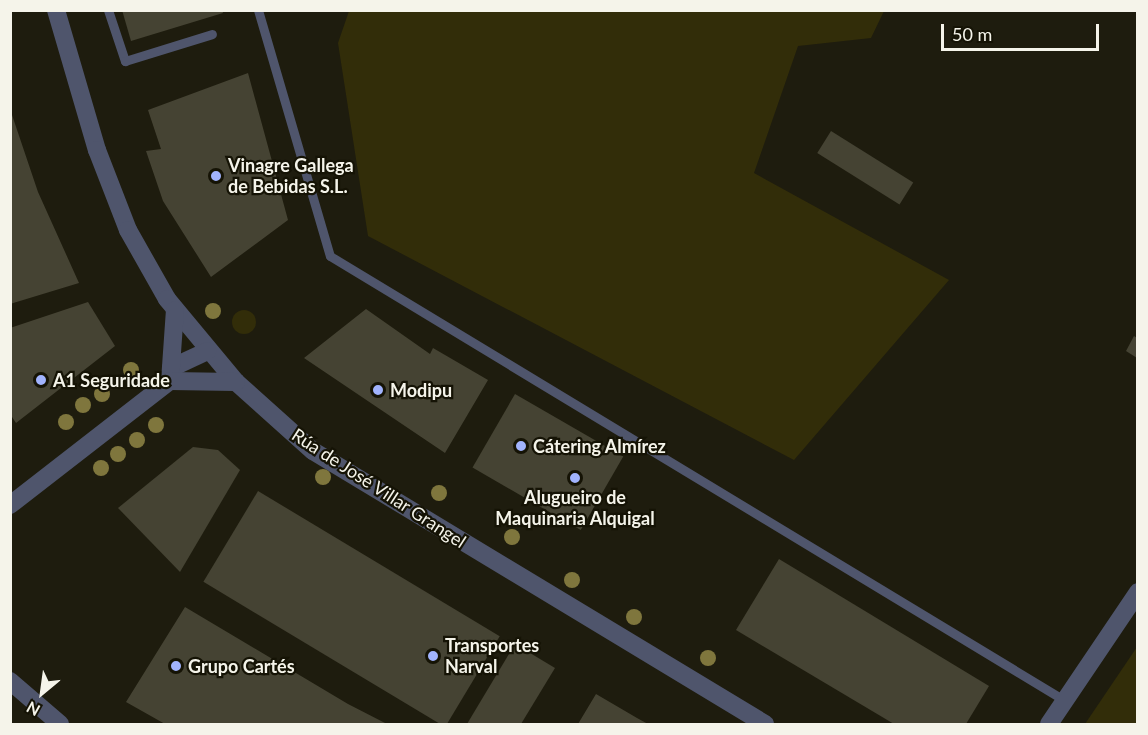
<!DOCTYPE html>
<html>
<head>
<meta charset="utf-8">
<style>
	body { margin:0 }
	#map { position:relative; width:1148px; height:735px; overflow:hidden; background:#1e1c0e; font-family:Lato,sans-serif }
	div>[style] { position:absolute }
	.green>* { inset:0; background:#322d09 }
	.round { border-radius:50% }
	.building>* { inset:0; background:#454333; transform-origin:0 0 }
	.service>* { height:9px; margin:-4.5px; padding:0 4.5px; transform-origin:4.5px; border-radius:4.5px; background:#4f556c }
	.minor>* { height:18px; margin:-9px; padding:0 9px; transform-origin:9px; border-radius:9px; background:#4f556c }
	.trees>* { width:16px; height:16px; margin:-8px; border-radius:50%; background:#7f763d }
	.dots>* { width:16px; height:16px; translate:-50% -50%; box-sizing:border-box; border:3px solid #151305; border-radius:50% }
	span { translate:-50% -50%; white-space:nowrap; text-align:center; line-height:1.15; -webkit-text-stroke:4.5px #151305; paint-order:stroke }
	.poi-label { font-size:18px; color:#f5f4ea; font-weight:700 }
	.left { translate:0 -50%; text-align:left }
	.street-label { font-size:18px; color:#f5f4ea }
	.frame { position:absolute; inset:0; border:12px solid #f5f4ea; pointer-events:none }
	.north { position:absolute; left:12px; top:663px; width:60px; height:60px; -webkit-text-stroke:4px #151305; paint-order:stroke; rotate:209deg; font-size:16px; font-weight:700; line-height:24px; text-align:center; color:#f5f4ea }
	.north::after { content:''; display:block; margin:auto; width:21px; height:27px; background:#f5f4ea; clip-path:polygon(50% 0,100% 100%,50% 72%,0 100%) }
	.scale { position:absolute; left:941px; top:24px; width:158px; height:27px; box-sizing:border-box; border:3px solid #f5f4ea; border-top:0; padding-left:8px; font-size:18px; line-height:21px; white-space:nowrap; color:#f5f4ea; -webkit-text-stroke:4px #151305; paint-order:stroke }
</style>
</head>
<body>
<div id="map">
	<div class="green">
		<i style="clip-path:polygon(349px 11px,884px 11px,871px 38px,798px 46px,754px 173px,949px 280px,794px 460px,368px 236px,338px 43px)"></i>
		<i class="round" style="left:232px;top:310px;width:24px;height:24px"></i>
		<i style="clip-path:polygon(1137px 647px,1137px 724px,1085px 724px)"></i>
	</div>
	<div class="building">
		<i style="clip-path:polygon(122px 10px,222px 10px,223px 13px,131px 41px)"></i>
		<i style="clip-path:polygon(248px 73px,288px 220px,211px 277px,163px 201px,146px 151px,161px 149px,148px 110px)"></i>
		<i style="clip-path:polygon(10px 109px,38px 192px,79px 283px,10px 304px)"></i>
		<i style="left:831px;top:131px;width:97px;height:26px;rotate:32deg"></i>
		<i style="clip-path:polygon(88px 302px,115px 346px,16px 423px,10px 414px,10px 328px)"></i>
		<i style="clip-path:polygon(366px 309px,430px 354px,433px 348px,488px 380px,445px 453px,304px 358px)"></i>
		<i style="clip-path:polygon(1134px 336px,1137px 338px,1137px 358px,1126px 351px)"></i>
		<i style="left:515px;top:394px;width:125px;height:85px;rotate:30deg"></i>
		<i style="clip-path:polygon(193px 447px,218px 450px,240px 470px,180px 572px,118px 508px)"></i>
		<i style="left:258px;top:491px;width:282px;height:106px;rotate:31deg"></i>
		<i style="clip-path:polygon(779px 559px,989px 686px,966px 724px,894px 724px,736px 630px)"></i>
		<i style="clip-path:polygon(185px 607px,348px 704px,387px 724px,165px 724px,126px 702px)"></i>
		<i style="clip-path:polygon(515px 644px,555px 668px,521px 724px,467px 724px)"></i>
		<i style="clip-path:polygon(596px 694px,637px 718px,648px 724px,578px 724px)"></i>
	</div>
	<div class="service">
		<i style="left:108px;top:10px;width:54px;rotate:71.6deg"></i>
		<i style="left:125px;top:61px;width:91px;rotate:-17.2deg"></i>
		<i style="left:258px;top:10px;width:256px;rotate:73.7deg"></i>
		<i style="left:330px;top:256px;width:858px;rotate:31.17deg"></i>
	</div>
	<div class="minor">
		<i style="left:56px;top:10px;width:146px;rotate:73.7deg"></i>
		<i style="left:97px;top:150px;width:86px;rotate:68.8deg"></i>
		<i style="left:128px;top:230px;width:79px;rotate:60.5deg"></i>
		<i style="left:167px;top:299px;width:108px;rotate:50.3deg"></i>
		<i style="left:236px;top:382px;width:103px;rotate:41.9deg"></i>
		<i style="left:313px;top:451px;width:528px;rotate:31.13deg"></i>
		<i style="left:171px;top:368px;width:40px;rotate:-25deg"></i>
		<i style="left:170px;top:381px;width:71px;rotate:-86deg"></i>
		<i style="left:10px;top:505px;width:202px;rotate:-37.8deg"></i>
		<i style="left:170px;top:381px;width:66px;rotate:0.9deg"></i>
		<i style="left:10px;top:681px;width:66px;rotate:40.7deg"></i>
		<i style="left:1049px;top:724px;width:159px;rotate:-56deg"></i>
	</div>
	<div class="trees">
		<i style="left:213px;top:311px"></i>
		<i style="left:131px;top:370px"></i>
		<i style="left:102px;top:394px"></i>
		<i style="left:83px;top:405px"></i>
		<i style="left:66px;top:422px"></i>
		<i style="left:156px;top:425px"></i>
		<i style="left:137px;top:440px"></i>
		<i style="left:118px;top:454px"></i>
		<i style="left:101px;top:468px"></i>
		<i style="left:323px;top:477px"></i>
		<i style="left:439px;top:493px"></i>
		<i style="left:512px;top:537px"></i>
		<i style="left:572px;top:580px"></i>
		<i style="left:634px;top:617px"></i>
		<i style="left:708px;top:658px"></i>
	</div>
	<div class="dots">
		<i style="left:216px;top:176px;background:#a1b3fd"></i>
		<i style="left:41px;top:380px;background:#a1b3fd"></i>
		<i style="left:378px;top:390px;background:#a1b3fd"></i>
		<i style="left:521px;top:446px;background:#a1b3fd"></i>
		<i style="left:575px;top:478px;background:#a1b3fd"></i>
		<i style="left:433px;top:656px;background:#a1b3fd"></i>
		<i style="left:176px;top:666px;background:#a1b3fd"></i>
	</div>
	<div class="poi-label">
		<span class="left" style="left:228px;top:176px">Vinagre Gallega<br>de Bebidas S.L.</span>
		<span class="left" style="left:53px;top:380px">A1 Seguridade</span>
		<span class="left" style="left:390px;top:390px">Modipu</span>
		<span class="left" style="left:533px;top:446px">Cátering Almírez</span>
		<span style="left:575px;top:508px">Alugueiro de<br>Maquinaria Alquigal</span>
		<span class="left" style="left:445px;top:656px">Transportes<br>Narval</span>
		<span class="left" style="left:188px;top:666px">Grupo Cartés</span>
	</div>
	<div class="street-label">
		<span style="left:379px;top:488px;rotate:33deg">Rúa de José Villar Grangel</span>
	</div>
	<div class="frame"></div>
	<div class="north">N</div>
	<div class="scale">50 m</div>
</div>
</body>
</html>
